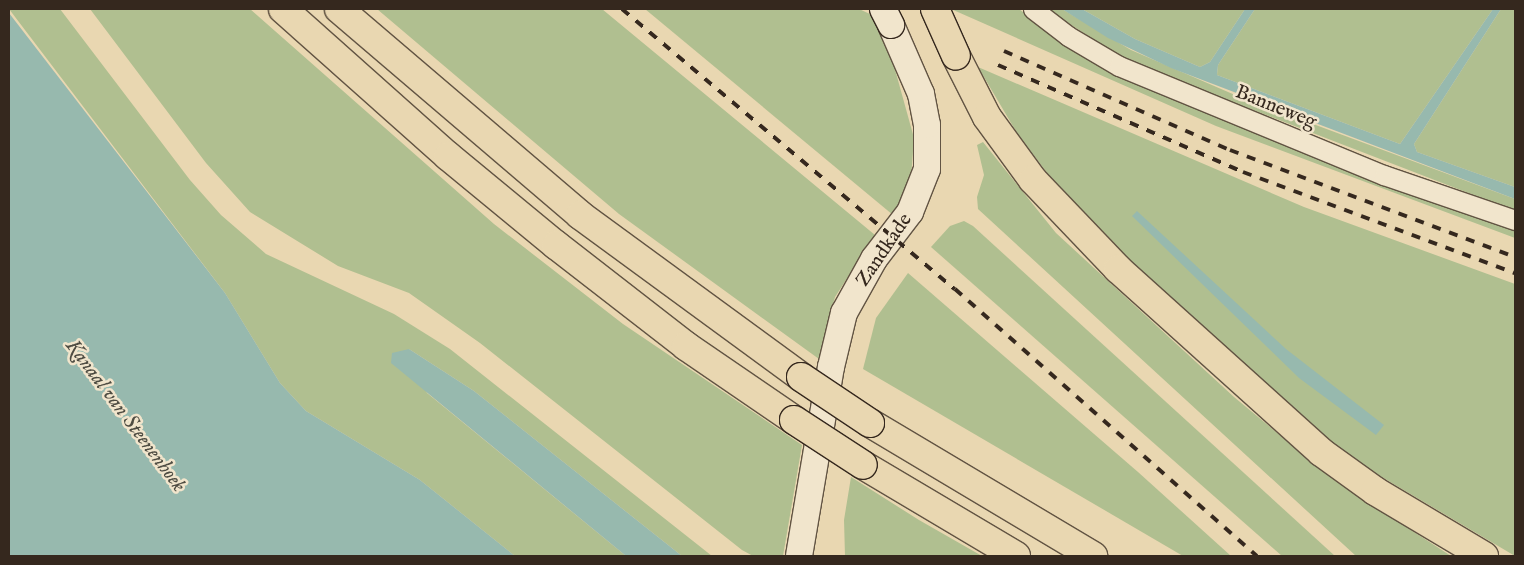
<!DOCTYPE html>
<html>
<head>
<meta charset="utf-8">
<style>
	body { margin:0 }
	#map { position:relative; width:1524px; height:565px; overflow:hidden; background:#e9d7b1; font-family:"IM FELL English",serif }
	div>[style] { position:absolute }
	.green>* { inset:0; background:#b0bf90 }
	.water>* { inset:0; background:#97b9ae }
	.roads { filter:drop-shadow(1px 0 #625443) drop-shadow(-1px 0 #625443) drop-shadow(0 1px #625443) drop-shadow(0 -1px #625443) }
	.street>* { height:19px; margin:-9.5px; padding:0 9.5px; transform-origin:9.5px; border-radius:9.5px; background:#f1e5cc }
	.secondary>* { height:26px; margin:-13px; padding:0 13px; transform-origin:13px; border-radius:13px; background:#f1e5cc }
	.primary>* { height:28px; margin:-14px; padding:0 14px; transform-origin:14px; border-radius:14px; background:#e9d7b1 }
	.highway>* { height:28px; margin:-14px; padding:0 14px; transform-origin:14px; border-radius:14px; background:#e9d7b1 }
	.rail>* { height:4px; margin-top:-2px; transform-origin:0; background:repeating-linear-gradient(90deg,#35281e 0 9px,transparent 0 18px) }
	.bridges { filter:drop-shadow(1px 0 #35281e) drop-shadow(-1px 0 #35281e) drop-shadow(0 1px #35281e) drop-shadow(0 -1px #35281e) }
	.secondary-bridge>* { height:26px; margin:-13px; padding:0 13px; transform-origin:13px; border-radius:13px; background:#f1e5cc }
	.primary-bridge>* { height:28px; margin:-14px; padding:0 14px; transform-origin:14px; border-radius:14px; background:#e9d7b1 }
	.highway-bridge>* { height:28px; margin:-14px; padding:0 14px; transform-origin:14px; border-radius:14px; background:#e9d7b1 }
	span { translate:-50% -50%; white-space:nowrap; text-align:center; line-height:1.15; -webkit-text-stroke:5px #f1e5cc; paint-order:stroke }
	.street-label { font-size:20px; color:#35281e }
	.water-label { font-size:21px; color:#4e4c42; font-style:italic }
	.frame { position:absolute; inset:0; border:10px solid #35281e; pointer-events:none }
</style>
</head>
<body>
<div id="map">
	<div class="green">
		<i style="clip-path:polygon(9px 9px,60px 9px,190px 180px,221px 215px,266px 254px,394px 314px,450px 349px,712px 556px,682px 556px,474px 391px,409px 349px,427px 393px,626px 556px,515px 556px,420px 480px,306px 411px,280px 383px,225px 293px)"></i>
		<i style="clip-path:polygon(90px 9px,250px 9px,494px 224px,623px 324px,802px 445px,783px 556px,753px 556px,742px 550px,480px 343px,409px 293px,338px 266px,250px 212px,206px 163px)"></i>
		<i style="clip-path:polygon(377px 9px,602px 9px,875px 235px,835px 297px,819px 359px,619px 214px)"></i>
		<i style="clip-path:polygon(645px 9px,859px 9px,872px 15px,891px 55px,914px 138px,911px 178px,893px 215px)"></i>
		<i style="clip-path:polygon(951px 9px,1019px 9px,1070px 48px,1449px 207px,1515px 229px,1515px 238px,1216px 126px)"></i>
		<i style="clip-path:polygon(1046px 9px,1062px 9px,1131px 50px,1235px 95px,1515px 199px,1515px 211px,1131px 63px)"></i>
		<i style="clip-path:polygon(1082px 9px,1245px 9px,1210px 62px,1200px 67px,1135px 39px)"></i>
		<i style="clip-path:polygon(1255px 9px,1493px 9px,1400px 144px,1217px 75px,1218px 65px)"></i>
		<i style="clip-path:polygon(1501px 9px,1515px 9px,1515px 187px,1417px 152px,1414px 144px)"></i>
		<i style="clip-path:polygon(978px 67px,1304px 207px,1515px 284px,1515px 556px,1380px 476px,1328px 439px,1244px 367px,1127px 258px,1047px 173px,1017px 133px)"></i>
		<i style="clip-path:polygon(983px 142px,1056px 233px,1234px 397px,1334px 480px,1451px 556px,1356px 556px,978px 209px,977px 197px,984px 175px,977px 145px)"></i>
		<i style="clip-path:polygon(964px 221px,973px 226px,1335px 556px,1282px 556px,931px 247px,950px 226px)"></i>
		<i style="clip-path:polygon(908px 273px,1138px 472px,1231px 556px,1183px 556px,863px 369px,876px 318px)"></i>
		<i style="clip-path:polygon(851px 477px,919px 520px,982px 556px,845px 556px,844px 520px)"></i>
	</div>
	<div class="water">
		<i style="clip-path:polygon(1062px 9px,1082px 9px,1135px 39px,1200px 67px,1210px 62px,1245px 9px,1255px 9px,1218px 65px,1217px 75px,1400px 144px,1493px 9px,1501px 9px,1414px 144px,1417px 152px,1515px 187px,1515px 199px,1171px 68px,1108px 38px)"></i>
		<i style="clip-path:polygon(9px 13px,225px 293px,280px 383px,306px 411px,420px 480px,515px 556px,9px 556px)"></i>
		<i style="clip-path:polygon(1137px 211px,1286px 349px,1384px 425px,1376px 435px,1299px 378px,1132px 216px)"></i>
		<i style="clip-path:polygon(409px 349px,474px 391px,682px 556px,626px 556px,391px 363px,392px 353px)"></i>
	</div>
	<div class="roads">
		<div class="street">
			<i style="left:1033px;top:9px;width:44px;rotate:37.6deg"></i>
			<i style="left:1068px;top:36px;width:59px;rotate:30.5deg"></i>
			<i style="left:1119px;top:66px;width:287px;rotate:22.4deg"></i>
			<i style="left:1384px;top:175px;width:139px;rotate:19deg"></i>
		</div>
		<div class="secondary">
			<i style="left:799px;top:556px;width:192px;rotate:-80.4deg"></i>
			<i style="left:831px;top:367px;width:56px;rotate:-76.5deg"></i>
			<i style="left:844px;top:313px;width:62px;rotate:-60.9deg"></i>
			<i style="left:874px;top:259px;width:59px;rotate:-52.5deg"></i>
			<i style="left:910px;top:212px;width:46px;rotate:-68.4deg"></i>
			<i style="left:927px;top:169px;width:44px;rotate:-90deg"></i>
			<i style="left:927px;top:125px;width:32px;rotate:-101deg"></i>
			<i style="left:921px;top:94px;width:75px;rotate:-113.5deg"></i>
		</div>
		<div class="primary">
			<i style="left:956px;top:56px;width:68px;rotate:63.1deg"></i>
			<i style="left:987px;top:117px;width:78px;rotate:53.9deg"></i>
			<i style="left:1033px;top:180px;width:123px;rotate:46.3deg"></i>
			<i style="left:1118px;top:269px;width:273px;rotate:42deg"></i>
			<i style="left:1321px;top:452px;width:67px;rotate:35.8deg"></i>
			<i style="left:1375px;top:491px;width:127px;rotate:30.8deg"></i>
		</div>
		<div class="highway">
			<i style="left:283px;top:9px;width:221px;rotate:41.7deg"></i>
			<i style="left:448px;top:156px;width:140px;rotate:39.5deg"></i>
			<i style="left:556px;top:245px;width:165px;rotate:37.8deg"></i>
			<i style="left:686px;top:346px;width:131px;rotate:34.4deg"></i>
			<i style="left:339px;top:9px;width:317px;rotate:40.5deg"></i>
			<i style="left:580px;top:215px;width:274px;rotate:36.2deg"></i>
			<i style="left:870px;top:423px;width:260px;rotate:30.8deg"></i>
			<i style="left:863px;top:465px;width:178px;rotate:30.7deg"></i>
		</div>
	</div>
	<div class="rail">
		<i style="left:622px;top:9px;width:435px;rotate:40.1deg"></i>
		<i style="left:955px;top:289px;width:403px;rotate:41.5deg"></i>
		<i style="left:1004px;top:51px;width:247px;rotate:23.7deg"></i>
		<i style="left:1230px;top:150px;width:304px;rotate:20.6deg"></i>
		<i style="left:998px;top:65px;width:267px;rotate:23.6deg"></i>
		<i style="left:1243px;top:172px;width:290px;rotate:20.4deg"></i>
	</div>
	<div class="bridges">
		<div class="secondary-bridge">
			<i style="left:883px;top:9px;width:18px;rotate:63deg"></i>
		</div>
		<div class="primary-bridge">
			<i style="left:935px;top:9px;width:51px;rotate:65.9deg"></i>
		</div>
		<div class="highway-bridge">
			<i style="left:801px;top:377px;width:83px;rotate:33.7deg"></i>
			<i style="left:794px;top:420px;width:82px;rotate:33.1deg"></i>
		</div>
	</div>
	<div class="street-label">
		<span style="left:1276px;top:107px;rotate:22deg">Banneweg</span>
		<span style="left:884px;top:250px;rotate:-56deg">Zandkade</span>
	</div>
	<div class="water-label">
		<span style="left:125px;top:416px;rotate:53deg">Kanaal van Steenenhoek</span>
	</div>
	<div class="frame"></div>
</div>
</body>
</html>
